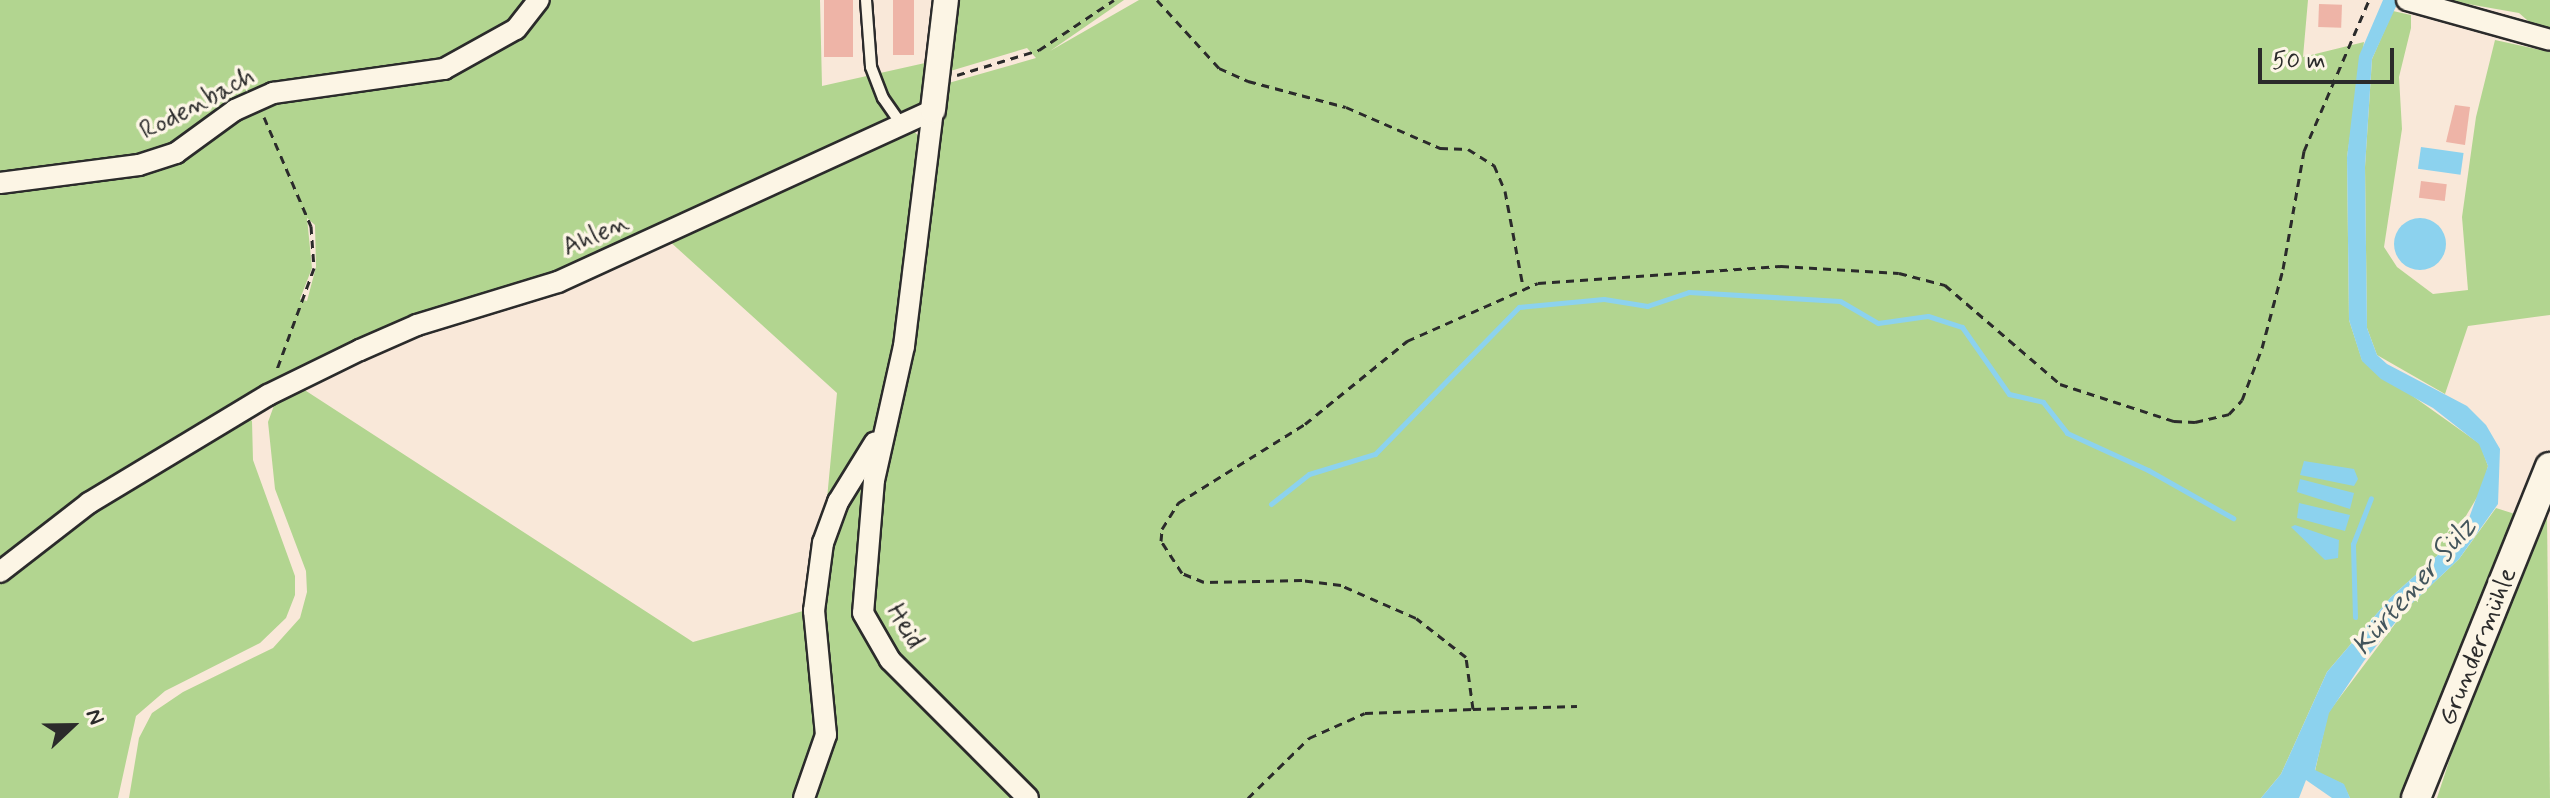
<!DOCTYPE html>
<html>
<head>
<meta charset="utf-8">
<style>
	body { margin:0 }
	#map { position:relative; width:2550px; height:798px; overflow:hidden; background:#f9e8d9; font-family:Mynerve,sans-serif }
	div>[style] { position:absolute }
	.green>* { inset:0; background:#b2d590 }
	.water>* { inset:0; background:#8cd2ee; transform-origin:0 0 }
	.round { border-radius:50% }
	.stream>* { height:5px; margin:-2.5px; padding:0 2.5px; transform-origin:2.5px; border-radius:2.5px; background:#8cd2ee }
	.building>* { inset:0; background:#eeb4a7; transform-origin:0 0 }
	.path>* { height:3px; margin-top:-1.5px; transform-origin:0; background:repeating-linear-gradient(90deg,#2b2b2b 0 8px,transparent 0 14px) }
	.roads { filter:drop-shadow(2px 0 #2b2b2b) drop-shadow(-2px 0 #2b2b2b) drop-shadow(0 2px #2b2b2b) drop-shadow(0 -2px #2b2b2b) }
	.service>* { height:10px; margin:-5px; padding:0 5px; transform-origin:5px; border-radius:5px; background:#fcf5e5 }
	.minor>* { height:20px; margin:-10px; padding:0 10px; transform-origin:10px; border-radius:10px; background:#fcf5e5 }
	.tertiary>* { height:24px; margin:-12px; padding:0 12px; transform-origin:12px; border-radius:12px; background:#fcf5e5 }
	.secondary>* { height:28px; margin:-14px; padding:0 14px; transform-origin:14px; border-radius:14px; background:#fcf5e5 }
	span { translate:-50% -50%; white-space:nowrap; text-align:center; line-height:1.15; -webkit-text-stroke:7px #fcf5e5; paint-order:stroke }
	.street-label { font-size:26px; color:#2b2b2b }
	.water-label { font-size:28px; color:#43555c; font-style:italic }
	.north { position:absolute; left:32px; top:686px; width:80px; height:80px; -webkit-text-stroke:6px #fcf5e5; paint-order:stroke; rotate:68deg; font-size:22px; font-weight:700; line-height:32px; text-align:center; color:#2b2b2b }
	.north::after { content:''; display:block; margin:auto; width:28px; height:36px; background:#2b2b2b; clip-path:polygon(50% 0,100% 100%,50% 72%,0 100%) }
	.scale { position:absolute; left:2258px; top:48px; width:136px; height:36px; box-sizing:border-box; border:4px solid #2b2b2b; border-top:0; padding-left:10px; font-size:24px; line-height:28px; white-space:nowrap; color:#2b2b2b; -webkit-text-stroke:6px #fcf5e5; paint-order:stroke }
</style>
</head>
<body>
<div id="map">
	<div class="green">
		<i style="clip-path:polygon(0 0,533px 0,521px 16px,436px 64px,308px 81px,138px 159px,0 175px)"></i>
		<i style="clip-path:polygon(evenodd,546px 0,820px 0,822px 86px,925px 63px,933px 66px,922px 105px,557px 276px,416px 320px,0 563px,0 188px,140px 170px,277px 99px,429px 79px,546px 0,307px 218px,315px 225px,316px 267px,307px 301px,300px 299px,312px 268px,307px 218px)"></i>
		<i style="clip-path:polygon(952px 0,1124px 0,1050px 51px,1139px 0,2308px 0,2303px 57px,2364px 42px,2347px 157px,2349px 320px,2362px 360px,2480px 444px,2488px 466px,2482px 489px,2448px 546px,2391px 597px,2327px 672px,2281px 774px,2261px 798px,1037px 798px,893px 658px,868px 612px,869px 565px,945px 84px,1036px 58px,1027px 48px,947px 72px)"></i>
		<i style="clip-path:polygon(2445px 0,2550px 0,2550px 40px,2519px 13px)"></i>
		<i style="clip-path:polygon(2393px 11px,2411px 15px,2411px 28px,2399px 77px,2402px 129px,2384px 247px,2397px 267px,2433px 294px,2468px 290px,2462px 217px,2476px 117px,2495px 40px,2550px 52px,2550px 315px,2468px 326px,2445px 394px,2377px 355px,2367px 328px,2365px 167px,2372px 59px)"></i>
		<i style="clip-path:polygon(913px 130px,922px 140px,897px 344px,878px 420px,825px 520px,837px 393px,667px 239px)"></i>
		<i style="clip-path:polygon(300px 387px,693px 642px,810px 609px,823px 733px,801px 798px,129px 798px,139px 738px,152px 713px,183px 692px,273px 648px,300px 618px,307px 592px,306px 571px,275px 489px,268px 422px,276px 400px)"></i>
		<i style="clip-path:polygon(248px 418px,252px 421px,253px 460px,295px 576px,295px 595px,286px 618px,260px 643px,165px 691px,136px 716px,118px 798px,0 798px,0 579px,94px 508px)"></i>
		<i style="clip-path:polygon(861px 479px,868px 483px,859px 616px,1019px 798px,812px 798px,832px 736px,820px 614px,834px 523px)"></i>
		<i style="clip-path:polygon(2496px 508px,2518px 515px,2400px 798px,2350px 798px,2343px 784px,2315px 771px,2328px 713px,2407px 608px,2459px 559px)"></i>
		<i style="clip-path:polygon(2547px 512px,2550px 798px,2437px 798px,2456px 740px)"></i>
	</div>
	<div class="water">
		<i style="clip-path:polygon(2383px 0,2399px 0,2372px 59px,2365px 167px,2367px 328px,2377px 355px,2387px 364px,2467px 406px,2486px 425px,2500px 449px,2498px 504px,2459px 559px,2407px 608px,2364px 661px,2329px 713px,2315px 770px,2344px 784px,2350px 798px,2332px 798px,2306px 780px,2299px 798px,2261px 798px,2281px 774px,2327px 672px,2391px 597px,2448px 546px,2469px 518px,2488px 466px,2479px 444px,2433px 408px,2381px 379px,2362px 361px,2349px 320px,2347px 157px,2359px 56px)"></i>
		<i style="left:2421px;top:147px;width:43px;height:22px;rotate:8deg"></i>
		<i class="round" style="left:2394px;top:218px;width:52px;height:52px"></i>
		<i style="clip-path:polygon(2304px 461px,2354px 469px,2358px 479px,2354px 486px,2300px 475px)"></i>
		<i style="clip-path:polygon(2300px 479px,2354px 493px,2350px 509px,2297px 492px)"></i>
		<i style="clip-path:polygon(2299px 503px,2350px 515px,2345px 531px,2297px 518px)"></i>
		<i style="clip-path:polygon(2295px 525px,2339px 540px,2338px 558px,2325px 560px,2291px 527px)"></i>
	</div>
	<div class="stream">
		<i style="left:1271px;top:504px;width:48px;rotate:-38.3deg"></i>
		<i style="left:1309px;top:474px;width:69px;rotate:-16.9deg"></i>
		<i style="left:1375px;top:454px;width:206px;rotate:-45.6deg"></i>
		<i style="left:1519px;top:307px;width:85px;rotate:-5.4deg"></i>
		<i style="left:1604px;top:299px;width:44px;rotate:9.2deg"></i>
		<i style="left:1647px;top:306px;width:44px;rotate:-18.4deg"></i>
		<i style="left:1689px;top:292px;width:151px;rotate:3.4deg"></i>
		<i style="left:1840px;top:301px;width:44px;rotate:30.1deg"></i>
		<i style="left:1878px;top:323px;width:50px;rotate:-8deg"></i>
		<i style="left:1928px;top:316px;width:36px;rotate:18deg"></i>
		<i style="left:1962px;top:327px;width:82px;rotate:55deg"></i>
		<i style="left:2009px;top:394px;width:35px;rotate:13deg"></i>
		<i style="left:2043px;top:402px;width:39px;rotate:52deg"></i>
		<i style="left:2067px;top:433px;width:89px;rotate:24.6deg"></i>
		<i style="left:2148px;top:470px;width:98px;rotate:29.5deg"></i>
		<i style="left:2355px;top:617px;width:73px;rotate:-91.6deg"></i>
		<i style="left:2353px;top:544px;width:49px;rotate:-68.6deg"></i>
	</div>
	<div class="building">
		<i style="left:824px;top:0;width:29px;height:57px"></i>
		<i style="left:893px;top:0;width:21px;height:55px"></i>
		<i style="left:2319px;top:4px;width:23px;height:23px;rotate:2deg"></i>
		<i style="clip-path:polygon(2455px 105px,2470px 107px,2465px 145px,2446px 142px)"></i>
		<i style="left:2421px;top:181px;width:26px;height:17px;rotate:7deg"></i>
	</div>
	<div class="path">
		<i style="left:1157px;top:0;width:92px;rotate:47.6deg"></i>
		<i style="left:1219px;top:68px;width:32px;rotate:24deg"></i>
		<i style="left:1248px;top:81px;width:101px;rotate:14.9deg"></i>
		<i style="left:1346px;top:107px;width:103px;rotate:23.6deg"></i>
		<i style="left:1440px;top:148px;width:28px;rotate:2deg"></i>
		<i style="left:1468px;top:149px;width:31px;rotate:32deg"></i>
		<i style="left:1494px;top:165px;width:28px;rotate:67deg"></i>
		<i style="left:1505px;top:191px;width:97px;rotate:79.3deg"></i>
		<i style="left:957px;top:75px;width:86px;rotate:-17deg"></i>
		<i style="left:1039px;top:50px;width:90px;rotate:-33.7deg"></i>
		<i style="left:264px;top:117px;width:119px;rotate:66.7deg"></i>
		<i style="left:311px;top:226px;width:42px;rotate:85.9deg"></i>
		<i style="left:314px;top:268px;width:108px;rotate:110.1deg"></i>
		<i style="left:1473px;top:709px;width:104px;rotate:-1.7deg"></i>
		<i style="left:1248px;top:798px;width:86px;rotate:-44.5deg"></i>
		<i style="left:1309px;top:738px;width:61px;rotate:-24.1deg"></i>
		<i style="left:1365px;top:713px;width:108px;rotate:-2.1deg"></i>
		<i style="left:1473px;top:709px;width:52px;rotate:-97.7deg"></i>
		<i style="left:1466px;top:657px;width:63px;rotate:-142deg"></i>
		<i style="left:1416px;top:618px;width:82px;rotate:-156.3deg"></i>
		<i style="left:1341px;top:585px;width:39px;rotate:-173deg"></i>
		<i style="left:1302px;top:580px;width:98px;rotate:178.8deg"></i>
		<i style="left:1204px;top:582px;width:24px;rotate:-158deg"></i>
		<i style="left:1182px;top:573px;width:38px;rotate:-123deg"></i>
		<i style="left:1161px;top:541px;width:12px;rotate:-85deg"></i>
		<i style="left:1162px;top:529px;width:31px;rotate:-58deg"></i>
		<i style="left:1178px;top:503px;width:150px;rotate:-31.9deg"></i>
		<i style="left:1305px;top:424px;width:132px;rotate:-39.1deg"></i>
		<i style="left:1407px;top:341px;width:143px;rotate:-23.9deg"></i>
		<i style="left:1538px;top:283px;width:244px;rotate:-4deg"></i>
		<i style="left:1781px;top:266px;width:118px;rotate:3.4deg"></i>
		<i style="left:1899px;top:273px;width:48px;rotate:14.6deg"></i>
		<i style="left:1945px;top:285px;width:152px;rotate:40.7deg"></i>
		<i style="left:2060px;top:384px;width:120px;rotate:18deg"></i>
		<i style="left:2174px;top:421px;width:21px;rotate:3deg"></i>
		<i style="left:2195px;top:422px;width:35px;rotate:-13deg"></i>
		<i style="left:2229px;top:414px;width:19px;rotate:-47deg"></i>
		<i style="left:2242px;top:400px;width:56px;rotate:-69deg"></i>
		<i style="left:2262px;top:348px;width:82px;rotate:-75.1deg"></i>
		<i style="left:2283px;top:269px;width:120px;rotate:-79.9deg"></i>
		<i style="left:2304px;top:151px;width:164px;rotate:-66.7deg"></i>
	</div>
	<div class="roads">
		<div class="service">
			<i style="left:866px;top:0;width:67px;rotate:85.7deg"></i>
			<i style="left:871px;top:67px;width:33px;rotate:69deg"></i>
			<i style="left:883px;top:98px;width:33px;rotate:55deg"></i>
		</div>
		<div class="minor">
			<i style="left:2407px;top:0;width:148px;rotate:15.6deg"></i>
			<i style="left:933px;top:110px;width:238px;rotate:97deg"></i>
			<i style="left:904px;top:346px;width:137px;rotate:102.6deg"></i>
			<i style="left:874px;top:480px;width:133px;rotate:94.7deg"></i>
			<i style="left:863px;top:613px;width:54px;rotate:60.1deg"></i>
			<i style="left:890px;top:660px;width:195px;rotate:45deg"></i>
			<i style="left:0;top:183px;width:140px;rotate:-7.4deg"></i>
			<i style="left:139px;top:165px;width:39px;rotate:-18deg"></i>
			<i style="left:176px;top:153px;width:73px;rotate:-36.1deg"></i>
			<i style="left:235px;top:110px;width:42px;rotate:-24.1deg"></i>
			<i style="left:273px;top:93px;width:173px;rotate:-8deg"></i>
			<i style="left:444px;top:69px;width:82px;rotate:-29.1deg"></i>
			<i style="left:516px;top:29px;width:37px;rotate:-52deg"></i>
			<i style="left:0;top:572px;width:113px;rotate:-37.8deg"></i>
			<i style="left:89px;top:503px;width:209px;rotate:-31.1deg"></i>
			<i style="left:268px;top:395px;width:102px;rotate:-26.1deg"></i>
			<i style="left:360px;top:350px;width:62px;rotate:-23.7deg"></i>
			<i style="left:417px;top:325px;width:147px;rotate:-17deg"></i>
			<i style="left:558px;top:282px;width:413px;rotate:-24.6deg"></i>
			<i style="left:804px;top:798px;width:67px;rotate:-70.8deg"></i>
			<i style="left:826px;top:735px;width:125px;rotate:-95.5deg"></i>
			<i style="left:814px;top:611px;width:69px;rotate:-82.5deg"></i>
			<i style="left:823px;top:543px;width:44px;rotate:-69.9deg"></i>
			<i style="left:838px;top:502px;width:70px;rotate:-58.3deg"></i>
		</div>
		<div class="tertiary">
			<i style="left:933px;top:110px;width:111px;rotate:-83.3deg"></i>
		</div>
		<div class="secondary">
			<i style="left:2416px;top:798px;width:357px;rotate:-68deg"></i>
		</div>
	</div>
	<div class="street-label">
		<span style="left:198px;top:105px;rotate:-28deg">Rodenbach</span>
		<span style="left:596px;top:236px;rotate:-24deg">Ahlen</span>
		<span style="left:904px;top:627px;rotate:58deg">Heid</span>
		<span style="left:2479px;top:647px;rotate:-68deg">Grundermühle</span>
	</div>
	<div class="water-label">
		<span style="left:2415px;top:587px;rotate:-49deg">Kürtener Sülz</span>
	</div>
	<div class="north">N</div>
	<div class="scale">50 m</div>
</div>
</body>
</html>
